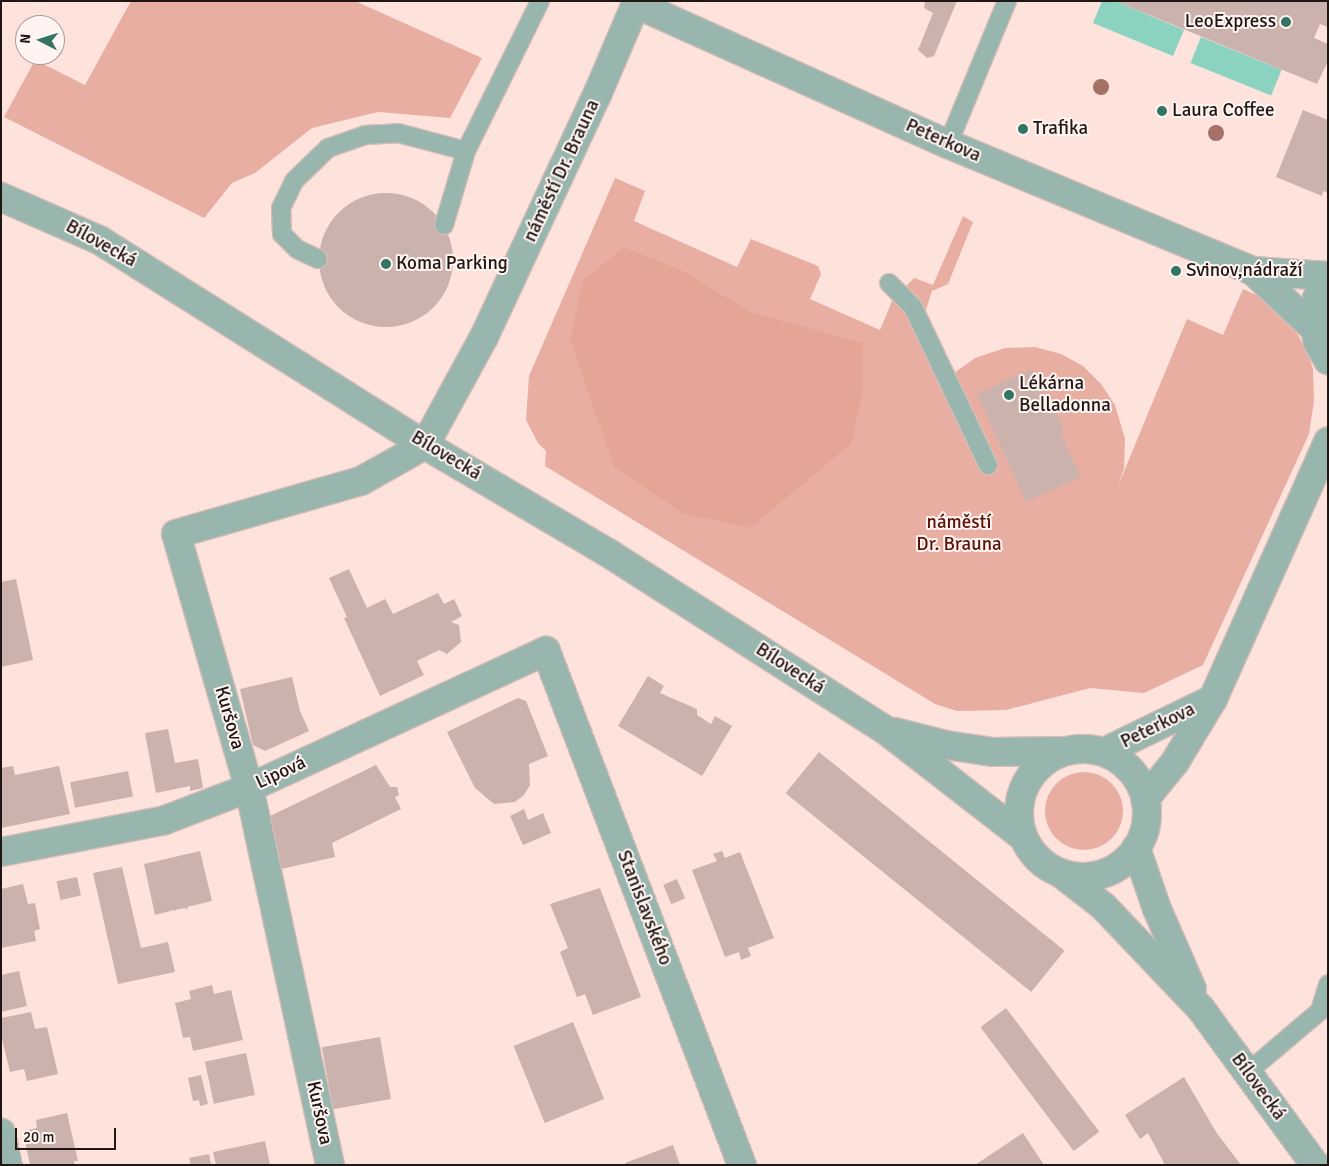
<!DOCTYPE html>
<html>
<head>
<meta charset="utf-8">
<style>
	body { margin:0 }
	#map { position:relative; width:1329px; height:1166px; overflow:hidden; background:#fee2dc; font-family:Signika,sans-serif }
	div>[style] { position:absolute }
	.green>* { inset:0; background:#e9aea2 }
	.round { border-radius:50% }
	.forest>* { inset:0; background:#e4a597 }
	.water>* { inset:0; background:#8bd3c0; transform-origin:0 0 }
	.building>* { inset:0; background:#ccb2ac; transform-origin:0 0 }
	.roads { filter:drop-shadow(1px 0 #d6bdb8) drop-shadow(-1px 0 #d6bdb8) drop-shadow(0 1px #d6bdb8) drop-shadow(0 -1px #d6bdb8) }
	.service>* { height:18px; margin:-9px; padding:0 9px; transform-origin:9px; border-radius:9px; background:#98b6ad }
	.minor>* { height:28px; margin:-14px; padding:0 14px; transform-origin:14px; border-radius:14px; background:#98b6ad }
	.tertiary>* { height:28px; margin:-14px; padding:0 14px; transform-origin:14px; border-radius:14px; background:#98b6ad }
	.tertiary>.ring { margin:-14px; padding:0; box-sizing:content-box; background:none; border:28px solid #98b6ad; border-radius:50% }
	.trees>* { width:16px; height:16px; margin:-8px; border-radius:50%; background:#a57066 }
	.dots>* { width:14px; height:14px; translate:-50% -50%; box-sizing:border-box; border:2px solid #fff4f1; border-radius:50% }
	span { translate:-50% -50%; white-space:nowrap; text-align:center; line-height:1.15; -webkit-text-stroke:4px #fff4f1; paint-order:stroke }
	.poi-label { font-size:19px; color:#201715 }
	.right { translate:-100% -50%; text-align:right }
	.left { translate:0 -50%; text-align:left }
	.street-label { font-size:19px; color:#201715 }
	.park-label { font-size:19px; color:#5c1205 }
	.frame { position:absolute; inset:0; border:2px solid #201715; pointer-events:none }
	.north { position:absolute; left:15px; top:15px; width:50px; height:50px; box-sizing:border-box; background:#fff4f1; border:1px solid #a69c99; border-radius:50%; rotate:275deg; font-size:14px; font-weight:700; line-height:20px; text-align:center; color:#201715 }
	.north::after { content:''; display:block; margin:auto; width:18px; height:22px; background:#337465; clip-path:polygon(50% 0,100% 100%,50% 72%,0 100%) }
	.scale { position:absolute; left:15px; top:1128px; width:101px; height:22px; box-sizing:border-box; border:2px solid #201715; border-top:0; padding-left:6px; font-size:15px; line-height:18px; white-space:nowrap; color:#201715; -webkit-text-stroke:4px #fff4f1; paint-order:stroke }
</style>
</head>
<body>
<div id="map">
	<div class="green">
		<i style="clip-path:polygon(131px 1px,355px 1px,482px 58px,450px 118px,378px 112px,312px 128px,255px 173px,232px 183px,204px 218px,4px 117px,35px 60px,85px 85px)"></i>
		<i style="clip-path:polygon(615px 178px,645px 191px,634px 221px,737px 267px,751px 239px,818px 266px,821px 274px,810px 299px,880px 330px,892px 301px,914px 278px,933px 285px,963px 216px,973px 222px,948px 284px,932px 291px,921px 325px,947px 378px,975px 358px,1005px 348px,1035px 347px,1061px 354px,1083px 366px,1101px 384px,1115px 405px,1125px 439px,1124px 468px,1118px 486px,1187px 319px,1223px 335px,1243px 289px,1268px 300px,1292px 325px,1307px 351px,1313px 369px,1314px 401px,1309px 434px,1203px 665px,1144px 693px,1090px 688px,1006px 710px,957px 711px,935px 704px,545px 466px,546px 451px,538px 443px,526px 420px,529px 376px)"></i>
		<i class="round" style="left:1045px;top:772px;width:78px;height:78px"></i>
	</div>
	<div class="forest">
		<i style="clip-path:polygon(624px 247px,683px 271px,750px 312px,863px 343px,863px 391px,851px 444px,750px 528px,682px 513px,614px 467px,570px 339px,583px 281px)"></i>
	</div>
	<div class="water">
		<i style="clip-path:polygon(1102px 1px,1115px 1px,1184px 30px,1173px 56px,1093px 23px)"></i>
		<i style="left:1201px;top:37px;width:87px;height:28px;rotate:22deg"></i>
	</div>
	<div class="building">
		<i style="clip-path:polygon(925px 1px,957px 1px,934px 56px,927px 58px,918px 50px,933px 13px,924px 8px)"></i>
		<i style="clip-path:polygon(1115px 1px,1328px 1px,1328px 27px,1320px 24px,1314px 38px,1328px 44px,1328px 61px,1317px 84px)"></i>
		<i style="clip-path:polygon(1303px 110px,1328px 120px,1328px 193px,1323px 191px,1322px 196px,1276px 177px)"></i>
		<i class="round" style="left:319px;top:193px;width:134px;height:134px"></i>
		<i style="clip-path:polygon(1032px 369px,1052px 414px,1056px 412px,1064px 430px,1060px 432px,1081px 477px,1026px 502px,977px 394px)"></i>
		<i style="clip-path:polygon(349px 569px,367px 608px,385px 599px,393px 614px,438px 593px,444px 604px,454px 599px,462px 616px,451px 622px,459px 625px,461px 642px,447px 654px,439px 650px,417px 661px,424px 675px,380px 696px,344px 618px,347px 617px,329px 578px)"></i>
		<i style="clip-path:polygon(16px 579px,33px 660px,1px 667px,1px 582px)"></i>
		<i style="clip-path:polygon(648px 676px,664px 686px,660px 693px,697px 709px,697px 715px,711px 724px,715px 716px,732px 726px,702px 776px,618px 726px)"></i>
		<i style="clip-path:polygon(292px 677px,300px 711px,309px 731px,265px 751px,253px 745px,240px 689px)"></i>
		<i style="clip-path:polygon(518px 698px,526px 701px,548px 756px,529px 764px,530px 785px,524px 795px,515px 802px,494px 804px,475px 788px,447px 732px)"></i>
		<i style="clip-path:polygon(168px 729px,175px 763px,198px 759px,203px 788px,190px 791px,190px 786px,156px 793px,145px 733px)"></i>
		<i style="left:819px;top:752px;width:316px;height:53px;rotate:39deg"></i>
		<i style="clip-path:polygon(376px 765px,390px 787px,397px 787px,399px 795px,395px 797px,401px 809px,332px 843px,335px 857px,281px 869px,268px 817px)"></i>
		<i style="clip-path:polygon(13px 766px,15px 775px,59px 766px,70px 814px,1px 828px,1px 768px)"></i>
		<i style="left:128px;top:771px;width:26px;height:59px;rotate:79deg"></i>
		<i style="clip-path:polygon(524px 809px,528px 820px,543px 813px,551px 833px,523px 845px,510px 816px)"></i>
		<i style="clip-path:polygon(200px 851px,212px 901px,187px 907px,188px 910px,185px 908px,175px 910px,174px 913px,174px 910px,155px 915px,144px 864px)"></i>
		<i style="clip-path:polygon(722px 851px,725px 858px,740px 852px,774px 938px,748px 948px,751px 956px,741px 960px,739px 952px,725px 957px,692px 870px,717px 861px,713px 854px)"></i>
		<i style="clip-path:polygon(122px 867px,141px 948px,168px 942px,175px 972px,118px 984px,93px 873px)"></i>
		<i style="left:77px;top:877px;width:19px;height:21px;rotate:78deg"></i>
		<i style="left:677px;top:879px;width:21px;height:15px;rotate:67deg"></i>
		<i style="clip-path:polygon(23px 884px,28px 904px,35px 903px,40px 929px,34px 931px,36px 941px,1px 948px,1px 889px)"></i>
		<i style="clip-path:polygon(600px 888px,641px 997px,593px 1015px,585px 994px,577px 997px,560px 952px,568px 948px,550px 904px)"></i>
		<i style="clip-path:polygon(19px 971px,27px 1006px,1px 1012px,1px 975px)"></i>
		<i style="clip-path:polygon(212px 985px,214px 994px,231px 990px,243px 1040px,193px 1051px,190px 1037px,183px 1038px,175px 1003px,191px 999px,189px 991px)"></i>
		<i style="left:1006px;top:1008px;width:155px;height:32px;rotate:53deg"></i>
		<i style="clip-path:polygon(31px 1012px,35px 1029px,47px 1027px,58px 1074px,27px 1081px,24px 1069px,10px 1072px,1px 1035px,1px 1018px)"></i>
		<i style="left:573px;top:1022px;width:83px;height:64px;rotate:68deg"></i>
		<i style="left:380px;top:1037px;width:63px;height:59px;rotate:80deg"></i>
		<i style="left:246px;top:1053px;width:43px;height:42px;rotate:78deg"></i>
		<i style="clip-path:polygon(201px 1075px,208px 1104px,200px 1106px,199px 1100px,193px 1101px,188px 1078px)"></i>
		<i style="clip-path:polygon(1184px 1077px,1216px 1132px,1241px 1165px,1165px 1165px,1148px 1133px,1140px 1139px,1125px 1115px)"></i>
		<i style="clip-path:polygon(67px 1113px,78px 1161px,74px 1161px,75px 1165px,30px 1165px,23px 1131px,37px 1128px,36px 1120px)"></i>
		<i style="clip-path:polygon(1023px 1133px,1044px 1165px,975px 1165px)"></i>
		<i style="clip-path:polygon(265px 1141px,270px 1165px,216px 1165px,213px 1152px)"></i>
		<i style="clip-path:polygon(673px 1145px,680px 1165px,626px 1165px,625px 1163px)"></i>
		<i style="clip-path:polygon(209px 1154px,211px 1165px,191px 1165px,189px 1158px)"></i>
	</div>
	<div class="roads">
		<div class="service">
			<i style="left:948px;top:144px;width:155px;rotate:-67.6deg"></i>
			<i style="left:444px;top:225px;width:77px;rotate:-73.4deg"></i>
			<i style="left:466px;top:151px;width:167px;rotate:-63.7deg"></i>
			<i style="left:318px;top:259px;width:23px;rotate:-155deg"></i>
			<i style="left:297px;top:249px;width:21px;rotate:-135deg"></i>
			<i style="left:282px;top:234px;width:26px;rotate:-92deg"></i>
			<i style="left:281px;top:208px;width:30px;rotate:-64deg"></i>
			<i style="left:294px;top:181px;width:47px;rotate:-44.1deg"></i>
			<i style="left:328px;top:148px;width:39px;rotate:-19deg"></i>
			<i style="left:365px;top:135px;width:33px;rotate:-3deg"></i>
			<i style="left:398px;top:133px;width:70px;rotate:14.8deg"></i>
			<i style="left:889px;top:283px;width:34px;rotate:45deg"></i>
			<i style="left:913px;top:307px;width:175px;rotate:64.6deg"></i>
			<i style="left:1248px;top:1072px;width:94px;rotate:-40.3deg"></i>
			<i style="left:1320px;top:1011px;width:28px;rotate:-73deg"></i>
		</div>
		<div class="minor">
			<i style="left:636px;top:4px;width:342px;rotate:24.2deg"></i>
			<i style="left:948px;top:144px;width:330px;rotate:22.6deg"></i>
			<i style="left:1253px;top:271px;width:75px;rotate:3.8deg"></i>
			<i style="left:1253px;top:271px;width:83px;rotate:43.1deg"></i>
			<i style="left:1136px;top:848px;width:65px;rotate:71deg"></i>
			<i style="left:1157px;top:909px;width:87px;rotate:66.4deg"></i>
			<i style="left:1px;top:852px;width:167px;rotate:-11deg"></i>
			<i style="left:165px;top:820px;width:90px;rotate:-20.9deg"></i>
			<i style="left:249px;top:788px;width:327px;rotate:-24.8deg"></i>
			<i style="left:546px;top:651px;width:550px;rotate:69.13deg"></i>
			<i style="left:1063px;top:875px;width:51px;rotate:37.8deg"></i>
			<i style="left:1103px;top:906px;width:142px;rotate:46.4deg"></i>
			<i style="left:1201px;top:1009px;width:193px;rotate:53.8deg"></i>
			<i style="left:1px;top:1133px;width:33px;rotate:78deg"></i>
			<i style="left:330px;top:1165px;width:386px;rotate:-102.1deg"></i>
			<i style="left:249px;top:788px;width:264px;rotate:-106deg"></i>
			<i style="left:176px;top:534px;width:192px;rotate:-16deg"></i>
			<i style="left:361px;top:481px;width:73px;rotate:-29.4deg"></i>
			<i style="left:425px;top:445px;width:123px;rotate:-61.4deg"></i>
			<i style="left:484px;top:337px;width:267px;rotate:-65deg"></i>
			<i style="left:597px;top:95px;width:102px;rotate:-66.9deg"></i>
		</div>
		<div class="tertiary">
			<i style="left:1px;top:197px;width:109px;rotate:23.7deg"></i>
			<i style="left:101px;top:241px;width:383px;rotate:32.2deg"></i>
			<i style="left:425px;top:445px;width:215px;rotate:30.5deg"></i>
			<i style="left:610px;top:554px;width:325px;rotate:32.6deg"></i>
			<i style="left:884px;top:729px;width:175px;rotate:37.8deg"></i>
			<i style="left:1328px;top:281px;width:20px;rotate:123deg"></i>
			<i style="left:1317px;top:298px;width:20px;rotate:101deg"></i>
			<i style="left:1313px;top:318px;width:25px;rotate:79deg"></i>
			<i style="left:1318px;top:343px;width:20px;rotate:60deg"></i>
			<i style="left:895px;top:732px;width:53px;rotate:14.3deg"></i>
			<i style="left:946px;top:745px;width:48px;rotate:8.5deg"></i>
			<i style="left:993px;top:752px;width:69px;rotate:-0.8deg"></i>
			<i class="ring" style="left:1019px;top:749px;width:100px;height:100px"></i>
			<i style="left:1104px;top:752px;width:121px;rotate:-25.9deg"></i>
			<i style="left:1145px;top:799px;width:48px;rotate:-51deg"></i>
			<i style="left:1175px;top:762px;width:74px;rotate:-58.9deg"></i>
			<i style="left:1213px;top:699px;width:282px;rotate:-65.9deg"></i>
		</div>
	</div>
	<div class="trees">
		<i style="left:1101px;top:87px"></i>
		<i style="left:1216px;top:133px"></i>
	</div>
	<div class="dots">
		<i style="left:1286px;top:22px;background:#337465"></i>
		<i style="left:1162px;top:111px;background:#337465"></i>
		<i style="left:1023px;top:129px;background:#337465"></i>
		<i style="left:386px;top:264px;background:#337465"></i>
		<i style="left:1176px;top:271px;background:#337465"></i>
		<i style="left:1009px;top:395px;background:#337465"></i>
	</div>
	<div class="poi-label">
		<span class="right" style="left:1276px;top:22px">LeoExpress</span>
		<span class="left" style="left:1172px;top:111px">Laura Coffee</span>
		<span class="left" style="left:1033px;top:129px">Trafika</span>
		<span class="left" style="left:396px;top:264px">Koma Parking</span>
		<span class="left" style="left:1186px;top:271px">Svinov,nádraží</span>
		<span class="left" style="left:1019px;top:395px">Lékárna<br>Belladonna</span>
	</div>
	<div class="street-label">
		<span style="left:943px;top:141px;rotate:24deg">Peterkova</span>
		<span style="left:562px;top:171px;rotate:-65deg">náměstí Dr. Brauna</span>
		<span style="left:101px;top:244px;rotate:29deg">Bílovecká</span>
		<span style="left:446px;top:456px;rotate:31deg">Bílovecká</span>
		<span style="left:790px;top:669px;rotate:33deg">Bílovecká</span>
		<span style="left:229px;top:718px;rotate:74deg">Kuršova</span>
		<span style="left:1158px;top:726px;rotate:-26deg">Peterkova</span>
		<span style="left:281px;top:773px;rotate:-25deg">Lipová</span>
		<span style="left:644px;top:908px;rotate:69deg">Stanislavského</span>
		<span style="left:1258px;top:1087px;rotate:54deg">Bílovecká</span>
		<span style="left:319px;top:1113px;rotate:78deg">Kuršova</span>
	</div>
	<div class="park-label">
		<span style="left:959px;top:534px">náměstí<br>Dr. Brauna</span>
	</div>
	<div class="frame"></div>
	<div class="north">N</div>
	<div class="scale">20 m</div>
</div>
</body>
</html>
